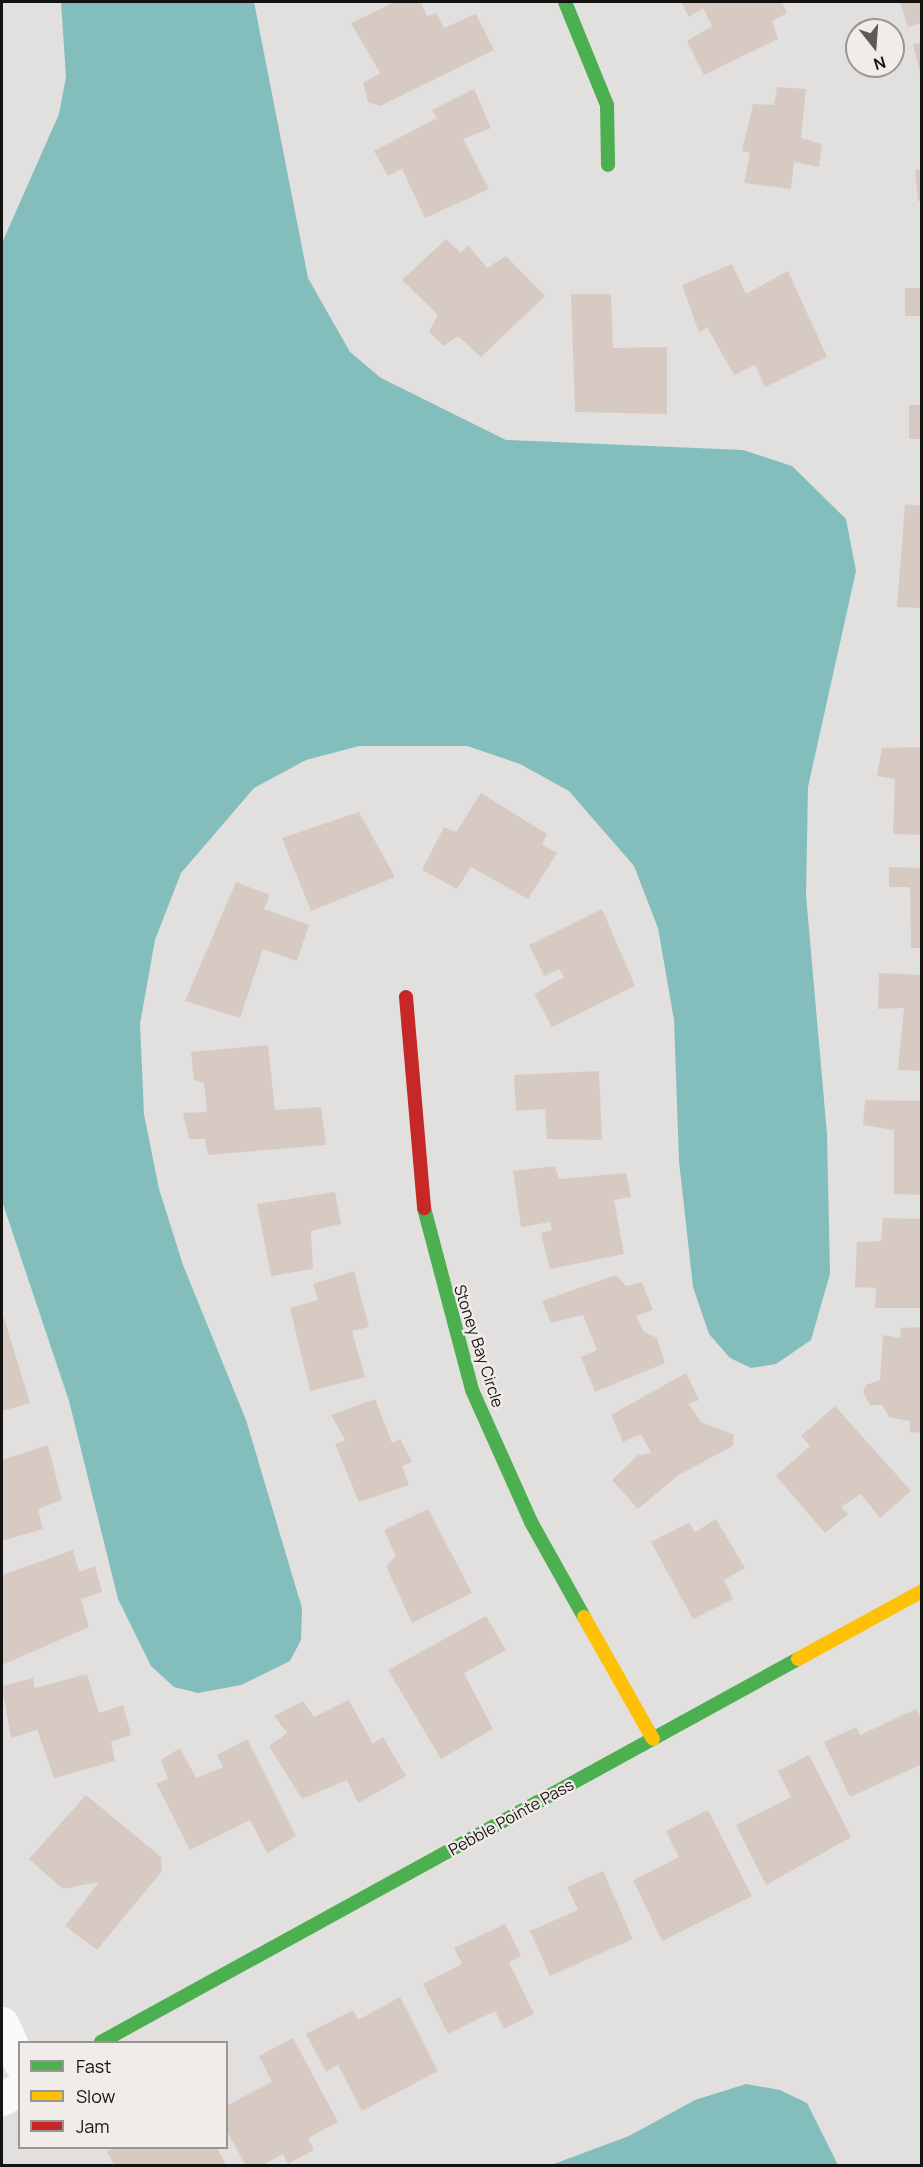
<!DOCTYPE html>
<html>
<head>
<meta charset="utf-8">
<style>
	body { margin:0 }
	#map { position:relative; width:923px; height:2167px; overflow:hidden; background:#e2e0de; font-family:Manrope,sans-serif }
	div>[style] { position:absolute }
	.water>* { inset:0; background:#83bebd }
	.building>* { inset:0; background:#d6cac3; transform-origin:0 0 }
	.street>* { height:33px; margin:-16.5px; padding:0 16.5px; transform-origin:16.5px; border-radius:16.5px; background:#fbfafa }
	.fast>* { height:14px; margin:-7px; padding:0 7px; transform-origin:7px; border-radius:7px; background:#4caf50 }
	.slow>* { height:14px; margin:-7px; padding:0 7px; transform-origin:7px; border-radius:7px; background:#ffc107 }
	.jam>* { height:14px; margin:-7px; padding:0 7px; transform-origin:7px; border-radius:7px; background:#c62828 }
	span { translate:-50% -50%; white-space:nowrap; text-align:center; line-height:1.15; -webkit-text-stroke:4.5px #f1ece9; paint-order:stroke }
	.street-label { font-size:16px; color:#151312 }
	.frame { position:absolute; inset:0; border:3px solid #151312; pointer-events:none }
	.legend { position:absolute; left:18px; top:2041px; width:210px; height:108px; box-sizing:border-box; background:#f1ece9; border:2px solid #999593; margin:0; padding:8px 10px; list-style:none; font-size:18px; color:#151312 }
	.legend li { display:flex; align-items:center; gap:12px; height:30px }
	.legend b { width:30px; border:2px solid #999593 }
	.north { position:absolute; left:845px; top:18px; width:60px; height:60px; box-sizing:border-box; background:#f1ece9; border:2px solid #999593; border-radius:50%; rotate:163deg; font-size:16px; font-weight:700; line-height:24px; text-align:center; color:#151312 }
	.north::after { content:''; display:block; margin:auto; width:21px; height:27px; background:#5d5b59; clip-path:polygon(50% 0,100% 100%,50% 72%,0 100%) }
</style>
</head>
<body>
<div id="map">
	<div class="water">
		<i style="clip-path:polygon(61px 2px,254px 2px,308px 278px,350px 352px,381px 378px,506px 440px,743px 450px,792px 466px,846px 519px,856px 571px,808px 787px,806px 895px,827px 1134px,830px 1274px,811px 1340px,776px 1364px,751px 1368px,730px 1358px,709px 1334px,693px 1287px,679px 1161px,674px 1020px,658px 928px,634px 866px,569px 791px,520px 764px,467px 746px,359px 746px,306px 760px,254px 788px,181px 873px,155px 940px,140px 1024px,144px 1114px,159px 1189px,183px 1265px,246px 1420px,302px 1608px,301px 1640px,290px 1661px,241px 1685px,198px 1693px,174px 1687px,151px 1666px,118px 1599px,69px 1401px,2px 1201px,2px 243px,59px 114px,66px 77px)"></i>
		<i style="clip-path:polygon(746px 2084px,780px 2090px,807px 2103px,838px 2165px,551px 2165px,629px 2136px,695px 2100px)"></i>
	</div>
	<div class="building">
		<i style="clip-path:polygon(395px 2px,421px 2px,427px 16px,436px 13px,444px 28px,476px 14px,494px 50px,380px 106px,368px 102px,363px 83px,380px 73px,351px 23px)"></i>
		<i style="clip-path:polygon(681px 2px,782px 2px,787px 13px,772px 21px,778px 39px,704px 75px,687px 41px,712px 26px,703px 8px,689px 17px)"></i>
		<i style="clip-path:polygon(900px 2px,922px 2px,922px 23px,908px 27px)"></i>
		<i style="clip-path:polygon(922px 42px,922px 77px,921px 77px,913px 44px)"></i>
		<i style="clip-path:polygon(777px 87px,806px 89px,801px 138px,822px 144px,819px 167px,794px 162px,791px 189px,744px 183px,750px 153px,742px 151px,753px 104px,774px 105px)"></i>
		<i style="clip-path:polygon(474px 89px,491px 128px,463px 139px,489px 189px,425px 218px,402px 169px,388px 176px,374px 151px,437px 118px,432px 110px)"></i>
		<i style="clip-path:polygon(922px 169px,922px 201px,918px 201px,915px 170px)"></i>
		<i style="clip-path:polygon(446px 239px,461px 253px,468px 245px,487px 268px,506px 256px,545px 296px,481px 357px,458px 336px,444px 346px,429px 332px,438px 315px,402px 280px)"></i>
		<i style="clip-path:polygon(732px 264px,746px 294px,788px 271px,827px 357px,765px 387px,755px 365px,734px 375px,707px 327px,699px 333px,682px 285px)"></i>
		<i style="left:905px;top:288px;width:17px;height:28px"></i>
		<i style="clip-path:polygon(571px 294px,611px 294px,613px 348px,667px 347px,667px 414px,575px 412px)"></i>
		<i style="left:909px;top:405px;width:13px;height:34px"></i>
		<i style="clip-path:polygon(905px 504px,922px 506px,922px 608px,897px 607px)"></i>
		<i style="clip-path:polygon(922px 747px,922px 835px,893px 834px,895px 779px,877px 776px,882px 748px)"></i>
		<i style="clip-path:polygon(481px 793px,547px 834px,542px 844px,557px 853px,528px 899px,471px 867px,457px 889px,422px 870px,444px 827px,456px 832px)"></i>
		<i style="clip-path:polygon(359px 812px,395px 877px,311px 911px,282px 838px)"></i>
		<i style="clip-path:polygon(889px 867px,922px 868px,922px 948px,911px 948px,910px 887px,889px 887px)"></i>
		<i style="clip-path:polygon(236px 882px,270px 895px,264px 909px,309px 925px,297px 961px,263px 949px,240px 1018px,185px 1001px)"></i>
		<i style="clip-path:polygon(602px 909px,635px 986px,552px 1027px,534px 994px,564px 977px,559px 969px,544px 976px,529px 945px)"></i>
		<i style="clip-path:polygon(879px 973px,922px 975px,922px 1071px,898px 1070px,904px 1008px,878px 1009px)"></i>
		<i style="clip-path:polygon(268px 1045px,275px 1110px,321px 1107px,326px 1145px,208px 1155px,205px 1139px,189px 1139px,183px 1113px,207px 1112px,204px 1083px,194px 1080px,191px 1052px)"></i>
		<i style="clip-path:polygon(599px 1071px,602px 1140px,547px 1139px,545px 1109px,516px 1111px,514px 1075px)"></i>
		<i style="clip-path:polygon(865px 1100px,922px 1101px,922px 1195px,894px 1194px,894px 1130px,863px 1125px)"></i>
		<i style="clip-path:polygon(555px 1166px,559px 1179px,626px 1173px,631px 1197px,614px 1200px,624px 1254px,550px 1269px,541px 1233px,552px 1230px,550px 1222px,521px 1227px,513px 1171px)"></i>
		<i style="clip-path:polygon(335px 1192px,341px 1224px,311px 1231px,313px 1269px,271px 1276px,257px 1204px)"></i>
		<i style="clip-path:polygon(883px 1218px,922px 1219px,922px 1308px,875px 1308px,876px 1288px,855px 1287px,857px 1242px,881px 1241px)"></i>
		<i style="clip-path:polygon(354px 1271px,369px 1327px,352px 1331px,365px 1377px,310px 1391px,290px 1308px,318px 1300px,313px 1284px)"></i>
		<i style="clip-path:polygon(616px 1275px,626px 1286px,642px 1282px,653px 1310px,636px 1316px,643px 1331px,657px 1338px,665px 1363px,595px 1392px,581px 1357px,597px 1350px,583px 1315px,551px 1323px,542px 1301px)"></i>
		<i style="clip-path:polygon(4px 1318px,30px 1403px,2px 1411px,2px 1319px)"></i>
		<i style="clip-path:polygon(922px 1327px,922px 1433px,910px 1432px,910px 1421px,889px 1417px,882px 1405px,870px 1405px,863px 1392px,866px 1385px,880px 1380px,883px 1335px,900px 1338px,901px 1328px)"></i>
		<i style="clip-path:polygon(686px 1373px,699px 1400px,689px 1404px,701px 1422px,734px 1435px,733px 1446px,677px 1476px,638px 1509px,612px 1480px,638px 1455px,651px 1453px,641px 1434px,623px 1442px,611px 1415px)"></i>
		<i style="clip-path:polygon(375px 1399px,392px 1443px,400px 1439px,412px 1462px,402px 1466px,409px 1485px,359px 1502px,335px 1444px,345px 1440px,331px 1415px)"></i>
		<i style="clip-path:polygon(835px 1406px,911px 1491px,880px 1518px,861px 1494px,841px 1507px,848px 1514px,825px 1533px,776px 1476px,810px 1446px,801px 1436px)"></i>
		<i style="clip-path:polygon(48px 1445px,62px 1500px,38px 1509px,43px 1529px,2px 1541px,2px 1460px)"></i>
		<i style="clip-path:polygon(428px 1509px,472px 1593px,412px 1623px,386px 1566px,396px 1556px,384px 1530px)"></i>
		<i style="clip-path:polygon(716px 1519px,745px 1568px,724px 1580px,733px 1599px,693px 1619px,651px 1542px,689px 1523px,695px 1532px)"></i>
		<i style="clip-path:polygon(73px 1550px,79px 1572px,95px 1566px,102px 1592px,81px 1599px,89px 1627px,2px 1665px,2px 1575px)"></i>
		<i style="clip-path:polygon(486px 1616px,506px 1650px,464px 1673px,493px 1729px,441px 1759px,388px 1670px)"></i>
		<i style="clip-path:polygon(87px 1674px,99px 1713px,123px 1705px,131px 1735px,111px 1742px,115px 1761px,54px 1778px,37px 1730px,11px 1738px,2px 1686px,33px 1678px,35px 1688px)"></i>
		<i style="clip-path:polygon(349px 1700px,373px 1744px,383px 1737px,406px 1776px,358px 1803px,347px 1780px,302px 1799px,269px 1746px,287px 1733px,274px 1716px,303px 1701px,314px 1717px)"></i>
		<i style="clip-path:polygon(916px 1709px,922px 1720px,922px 1764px,850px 1797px,824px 1742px,856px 1727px,860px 1735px)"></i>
		<i style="clip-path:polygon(247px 1739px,296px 1836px,267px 1853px,250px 1820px,190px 1850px,156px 1783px,168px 1779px,161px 1760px,180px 1748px,196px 1778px,223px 1767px,217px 1755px)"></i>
		<i style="clip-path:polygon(809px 1755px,851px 1837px,766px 1885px,736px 1825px,791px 1797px,778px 1771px)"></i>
		<i style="clip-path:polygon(86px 1795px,161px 1857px,162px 1871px,97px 1950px,65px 1926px,99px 1882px,63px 1889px,29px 1859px)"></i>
		<i style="clip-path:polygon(708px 1810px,752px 1896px,662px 1941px,633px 1880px,679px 1857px,666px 1831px)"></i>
		<i style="clip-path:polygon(603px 1871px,633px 1939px,550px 1976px,530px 1931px,578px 1910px,567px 1887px)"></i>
		<i style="clip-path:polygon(505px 1924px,521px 1956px,509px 1962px,534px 2014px,504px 2029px,495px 2011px,448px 2034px,423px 1984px,462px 1964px,454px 1948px)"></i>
		<i style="clip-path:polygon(400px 1997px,438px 2071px,362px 2111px,338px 2065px,326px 2072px,306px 2034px,353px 2010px,358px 2020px)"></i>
		<i style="clip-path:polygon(293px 2038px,338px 2122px,308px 2138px,314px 2150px,288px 2164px,283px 2154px,261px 2166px,246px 2166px,226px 2129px,226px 2106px,272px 2082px,259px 2056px)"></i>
		<i style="clip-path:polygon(114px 2148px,217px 2148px,227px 2166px,115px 2166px,107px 2152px)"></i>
	</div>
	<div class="street">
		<i style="left:2px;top:2023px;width:44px;rotate:65.8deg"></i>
		<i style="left:2px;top:2099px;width:21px;rotate:-31deg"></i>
	</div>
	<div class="fast">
		<i style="left:565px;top:2px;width:111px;rotate:67.8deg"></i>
		<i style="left:607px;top:105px;width:60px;rotate:89deg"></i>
		<i style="left:424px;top:1208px;width:188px;rotate:75.2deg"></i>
		<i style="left:472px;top:1390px;width:145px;rotate:65.9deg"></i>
		<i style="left:531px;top:1522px;width:109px;rotate:60.8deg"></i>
		<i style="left:101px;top:2042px;width:795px;rotate:-28.79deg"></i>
	</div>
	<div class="slow">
		<i style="left:584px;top:1617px;width:140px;rotate:60.5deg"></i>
		<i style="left:798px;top:1659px;width:141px;rotate:-28.7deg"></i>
	</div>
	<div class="jam">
		<i style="left:406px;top:997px;width:212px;rotate:85.1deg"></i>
	</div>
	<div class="street-label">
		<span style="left:479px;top:1346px;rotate:72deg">Stoney Bay Circle</span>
		<span style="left:511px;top:1817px;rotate:-29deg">Pebble Pointe Pass</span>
	</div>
	<div class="frame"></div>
	<ul class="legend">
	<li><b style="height:8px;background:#4caf50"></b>Fast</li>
	<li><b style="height:8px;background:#ffc107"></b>Slow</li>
	<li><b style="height:8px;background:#c62828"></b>Jam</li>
	</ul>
	<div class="north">N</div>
</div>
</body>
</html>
